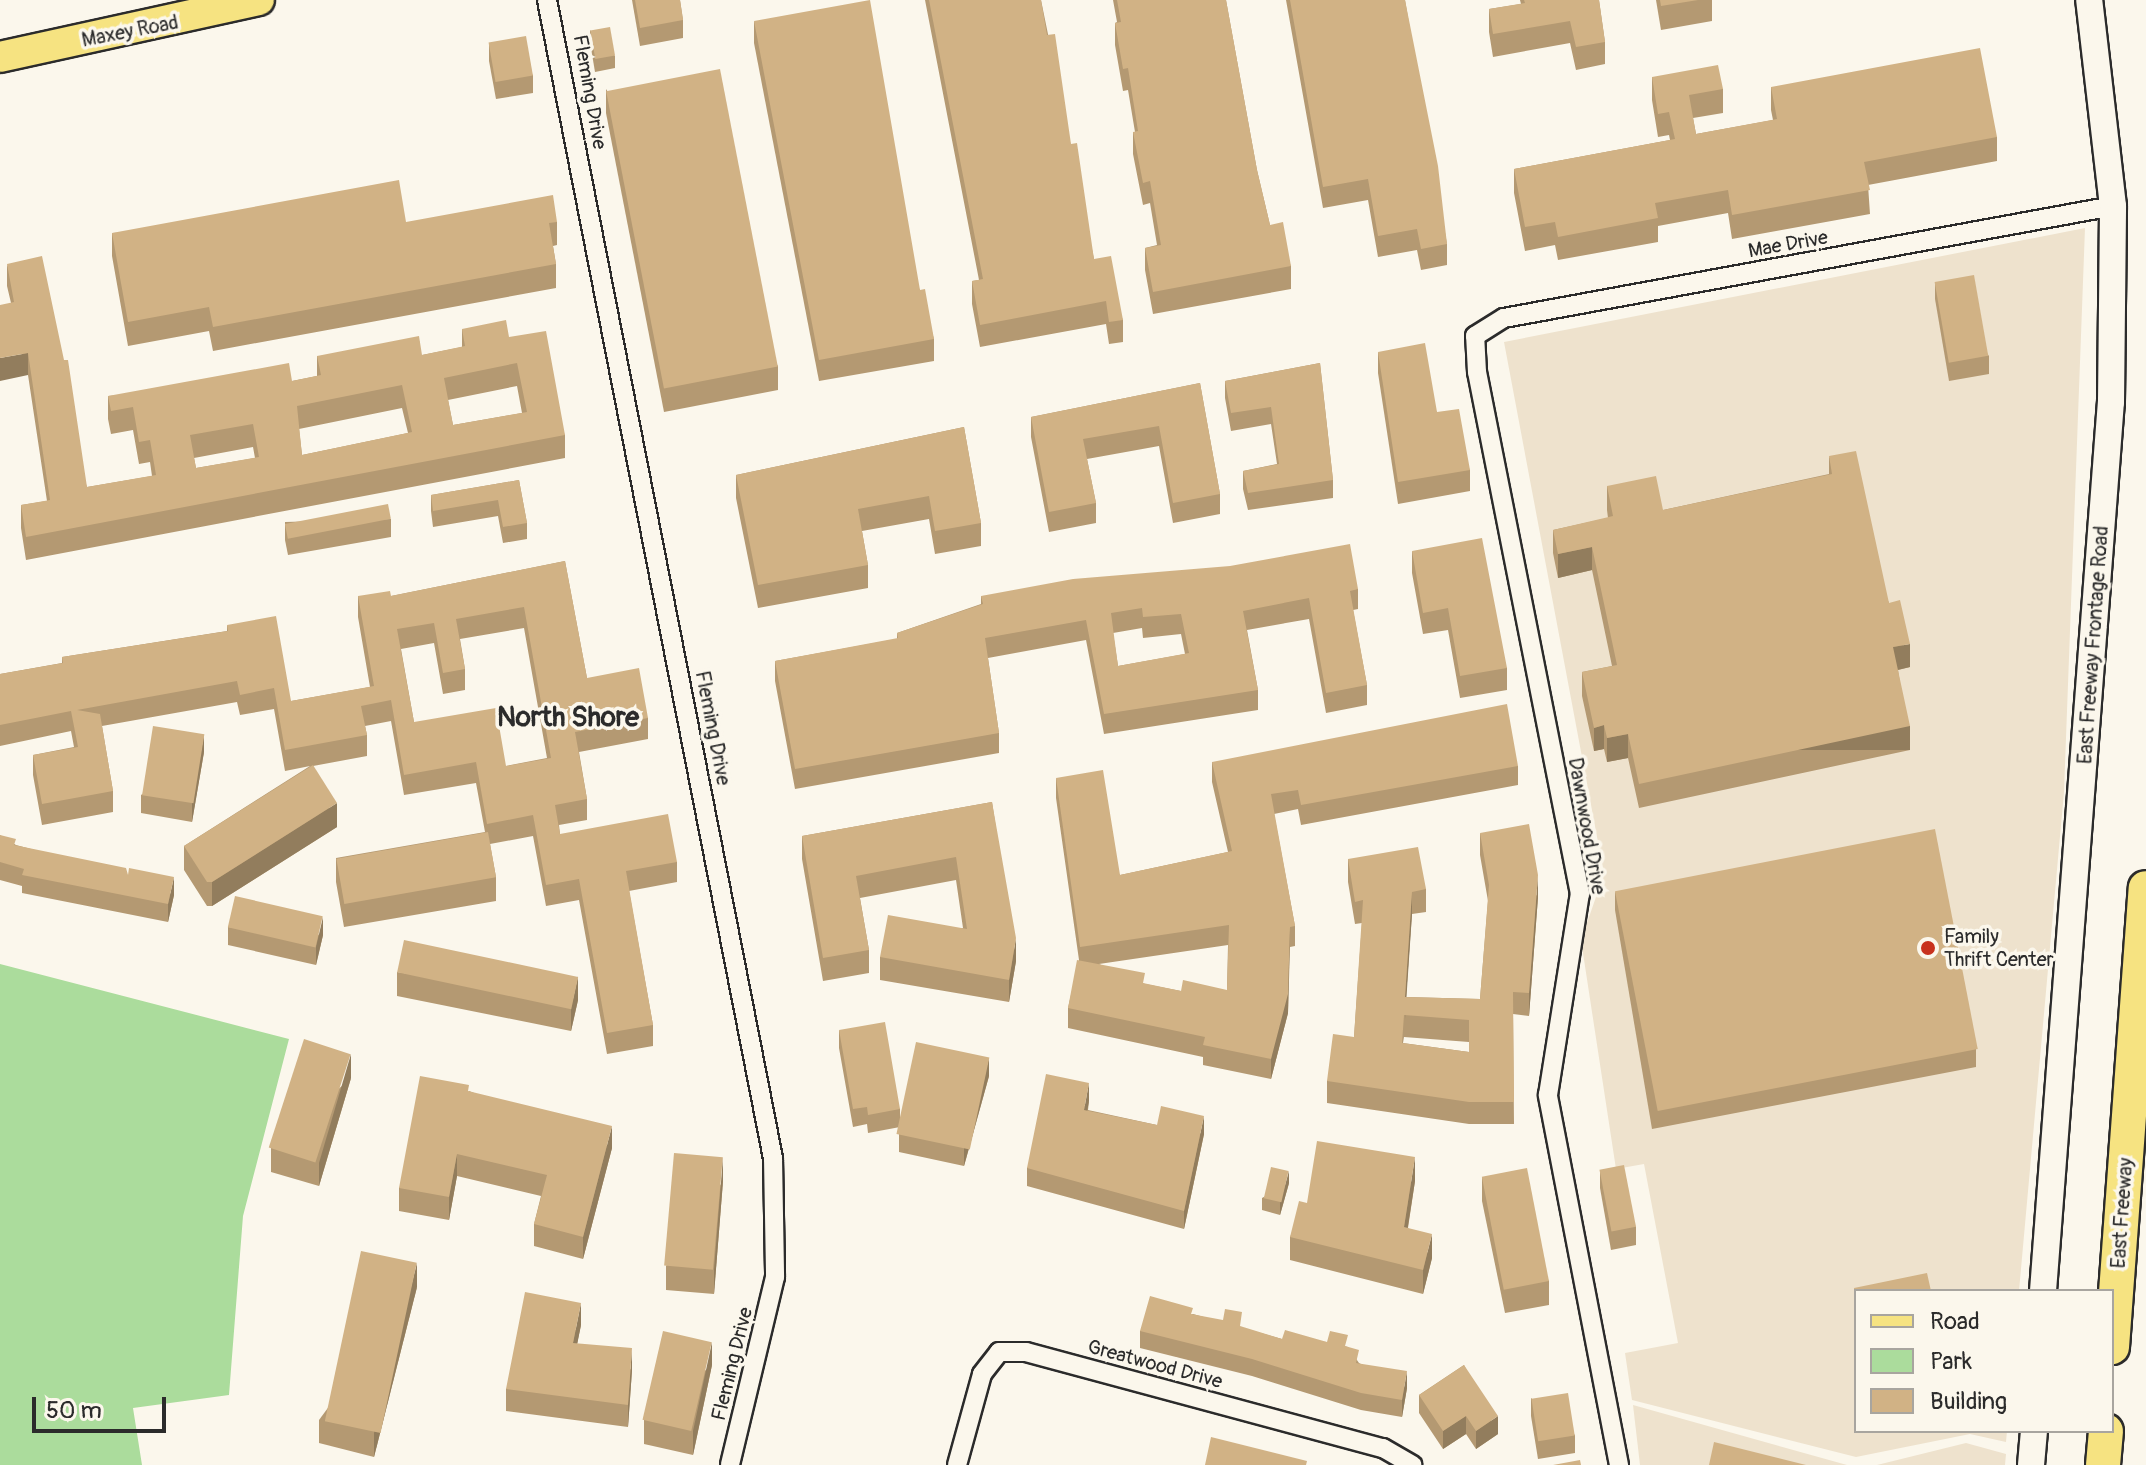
<!DOCTYPE html>
<html>
<head>
<meta charset="utf-8">
<style>
	body { margin:0 }
	#map { position:relative; width:2146px; height:1465px; overflow:hidden; background:#fbf7ec; font-family:Pangolin,sans-serif }
	div>[style] { position:absolute }
	.built>* { inset:0; background:#eee2cd }
	.green>* { inset:0; background:#abdc9c }
	.roads { filter:drop-shadow(2px 0 #2b2b2b) drop-shadow(-2px 0 #2b2b2b) drop-shadow(0 2px #2b2b2b) drop-shadow(0 -2px #2b2b2b) }
	.street>* { height:18px; margin:-9px; padding:0 9px; transform-origin:9px; border-radius:9px; background:#fbf7ec }
	.secondary>* { height:26px; margin:-13px; padding:0 13px; transform-origin:13px; border-radius:13px; background:#fbf7ec }
	.primary>* { height:30px; margin:-15px; padding:0 15px; transform-origin:15px; border-radius:15px; background:#f6e381 }
	.highway>* { height:34px; margin:-17px; padding:0 17px; transform-origin:17px; border-radius:17px; background:#f6e381 }
	.wall>* { inset:0; background:#b49972 }
	.shaded-wall>* { inset:0; background:#927d5d; transform-origin:0 0 }
	.building>* { inset:0; background:#d1b285; transform-origin:0 0 }
	.dots>* { width:22px; height:22px; translate:-50% -50%; box-sizing:border-box; border:4px solid #fbf7ec; border-radius:50% }
	span { translate:-50% -50%; white-space:nowrap; text-align:center; line-height:1.15; -webkit-text-stroke:7px #fbf7ec; paint-order:stroke }
	.street-label { font-size:20px; color:#2b2b2b }
	.poi-label { font-size:20px; color:#2b2b2b }
	.left { translate:0 -50%; text-align:left }
	.district-label { font-size:28px; color:#2b2b2b; font-weight:700 }
	.legend { position:absolute; left:1854px; top:1289px; width:260px; height:144px; box-sizing:border-box; background:#fbf7ec; border:2px solid #a8a59f; margin:0; padding:10px 14px; list-style:none; font-size:24px; color:#2b2b2b }
	.legend li { display:flex; align-items:center; gap:16px; height:40px }
	.legend b { width:40px; border:2px solid #a8a59f }
	.scale { position:absolute; left:32px; top:1397px; width:134px; height:36px; box-sizing:border-box; border:4px solid #2b2b2b; border-top:0; padding-left:10px; font-size:24px; line-height:28px; white-space:nowrap; color:#2b2b2b; -webkit-text-stroke:6px #fbf7ec; paint-order:stroke }
</style>
</head>
<body>
<div id="map">
	<div class="built">
		<i style="clip-path:polygon(2085px 228px,2064px 792px,2019px 1291px,1856px 1291px,1856px 1431px,2007px 1431px,2006px 1442px,1970px 1434px,1856px 1457px,1632px 1400px,1625px 1353px,1678px 1343px,1644px 1164px,1616px 1169px,1581px 940px,1604px 874px,1504px 342px)"></i>
		<i style="clip-path:polygon(1633px 1405px,1847px 1465px,1640px 1465px)"></i>
		<i style="clip-path:polygon(1966px 1443px,2006px 1454px,2005px 1465px,1877px 1465px)"></i>
	</div>
	<div class="green">
		<i style="clip-path:polygon(0 964px,289px 1039px,243px 1216px,229px 1395px,133px 1408px,142px 1465px,0 1465px)"></i>
	</div>
	<div class="roads">
		<div class="street">
			<i style="left:547px;top:0;width:1180px;rotate:78.96deg"></i>
			<i style="left:773px;top:1158px;width:119px;rotate:89deg"></i>
			<i style="left:775px;top:1277px;width:193px;rotate:103.5deg"></i>
			<i style="left:957px;top:1465px;width:94px;rotate:-74.6deg"></i>
			<i style="left:982px;top:1374px;width:28px;rotate:-52deg"></i>
			<i style="left:999px;top:1352px;width:27px"></i>
			<i style="left:1026px;top:1352px;width:370px;rotate:15.1deg"></i>
			<i style="left:1383px;top:1448px;width:34px;rotate:30deg"></i>
			<i style="left:1619px;top:1465px;width:377px;rotate:-100.9deg"></i>
			<i style="left:1548px;top:1095px;width:204px;rotate:-81deg"></i>
			<i style="left:1580px;top:894px;width:532px;rotate:-101.16deg"></i>
			<i style="left:1477px;top:372px;width:36px;rotate:-93deg"></i>
			<i style="left:1475px;top:336px;width:34px;rotate:-32deg"></i>
			<i style="left:1504px;top:318px;width:619px;rotate:-10.42deg"></i>
		</div>
		<div class="secondary">
			<i style="left:2043px;top:1291px;width:892px;rotate:-85.63deg"></i>
			<i style="left:2111px;top:402px;width:196px;rotate:-89.4deg"></i>
			<i style="left:2113px;top:206px;width:207px;rotate:-96.6deg"></i>
			<i style="left:2031px;top:1465px;width:34px;rotate:-85deg"></i>
		</div>
		<div class="primary">
			<i style="left:0;top:57px;width:265px;rotate:-12.4deg"></i>
		</div>
		<div class="highway">
			<i style="left:2112px;top:1347px;width:460px;rotate:-85.8deg"></i>
			<i style="left:2103px;top:1465px;width:34px;rotate:-85deg"></i>
		</div>
	</div>
	<div class="wall">
		<i style="clip-path:polygon(632px 0,680px 0,683px 20px,683px 38px,640px 46px)"></i>
		<i style="clip-path:polygon(925px 0,1041px 0,1094px 259px,1123px 320px,1123px 342px,1109px 344px,1106px 324px,980px 347px,972px 304px,972px 281px,979px 280px)"></i>
		<i style="clip-path:polygon(1113px 0,1226px 0,1257px 170px,1270px 225px,1291px 266px,1291px 289px,1153px 314px,1145px 270px,1145px 248px,1157px 245px,1150px 203px,1143px 205px,1133px 154px,1133px 132px,1135px 132px,1128px 90px,1123px 91px,1115px 45px,1115px 23px,1117px 22px)"></i>
		<i style="clip-path:polygon(1286px 0,1405px 0,1447px 244px,1447px 265px,1421px 270px,1417px 250px,1378px 257px,1368px 200px,1323px 208px)"></i>
		<i style="clip-path:polygon(1520px 0,1599px 0,1605px 42px,1605px 64px,1576px 70px,1570px 43px,1493px 57px,1489px 32px,1489px 9px,1521px 4px)"></i>
		<i style="clip-path:polygon(1656px 0,1712px 0,1712px 21px,1661px 30px)"></i>
		<i style="clip-path:polygon(754px 21px,920px 290px,934px 339px,934px 361px,819px 381px,754px 43px)"></i>
		<i style="clip-path:polygon(590px 30px,615px 56px,615px 68px,595px 72px,590px 42px)"></i>
		<i style="clip-path:polygon(489px 43px,533px 75px,533px 93px,496px 99px,489px 61px)"></i>
		<i style="clip-path:polygon(1652px 77px,1723px 89px,1723px 113px,1693px 118px,1696px 134px,1773px 120px,1771px 110px,1771px 87px,1997px 137px,1997px 161px,1868px 185px,1870px 214px,1732px 239px,1728px 213px,1658px 226px,1658px 242px,1558px 260px,1555px 245px,1525px 251px,1514px 193px,1514px 169px,1670px 140px,1669px 135px,1658px 137px,1652px 100px)"></i>
		<i style="clip-path:polygon(606px 89px,778px 366px,778px 390px,664px 412px,606px 113px)"></i>
		<i style="clip-path:polygon(406px 222px,557px 222px,557px 245px,553px 246px,556px 264px,556px 288px,213px 351px,209px 331px,128px 346px,112px 256px,112px 233px)"></i>
		<i style="clip-path:polygon(evenodd,7px 264px,87px 487px,152px 476px,150px 462px,139px 464px,133px 430px,111px 434px,108px 419px,108px 396px,292px 381px,317px 376px,317px 356px,422px 355px,462px 347px,462px 329px,509px 337px,565px 435px,565px 458px,26px 560px,21px 528px,21px 505px,47px 501px,28px 375px,7px 286px,7px 264px,517px 386px,522px 413px,453px 425px,448px 400px,517px 386px,7px 264px,402px 408px,408px 433px,302px 455px,299px 429px,402px 408px,7px 264px,253px 447px,255px 458px,196px 468px,194px 458px,253px 447px)"></i>
		<i style="clip-path:polygon(1935px 282px,1989px 356px,1989px 374px,1949px 381px,1935px 299px)"></i>
		<i style="clip-path:polygon(1378px 352px,1437px 412px,1470px 470px,1470px 491px,1398px 504px,1378px 373px)"></i>
		<i style="clip-path:polygon(1320px 363px,1333px 480px,1333px 498px,1248px 510px,1243px 489px,1243px 471px,1277px 464px,1271px 424px,1231px 431px,1225px 398px,1225px 381px)"></i>
		<i style="clip-path:polygon(1200px 383px,1220px 494px,1220px 514px,1173px 523px,1159px 446px,1087px 459px,1096px 503px,1096px 523px,1049px 532px,1031px 437px,1031px 417px)"></i>
		<i style="clip-path:polygon(964px 427px,981px 523px,981px 546px,935px 554px,929px 519px,862px 531px,868px 565px,868px 588px,758px 608px,736px 498px,736px 475px)"></i>
		<i style="clip-path:polygon(1829px 456px,1889px 603px,1910px 667px,1898px 670px,1910px 750px,1639px 808px,1628px 758px,1607px 762px,1604px 749px,1594px 751px,1582px 696px,1582px 672px,1612px 666px,1592px 570px,1558px 578px,1553px 553px,1553px 530px,1608px 518px,1607px 510px,1607px 486px,1663px 510px,1829px 474px)"></i>
		<i style="clip-path:polygon(519px 480px,527px 523px,527px 539px,503px 543px,498px 516px,433px 527px,431px 511px,431px 495px)"></i>
		<i style="clip-path:polygon(391px 519px,391px 537px,288px 555px,285px 540px,285px 522px)"></i>
		<i style="clip-path:polygon(1412px 551px,1507px 668px,1507px 690px,1460px 698px,1448px 630px,1423px 634px,1412px 573px)"></i>
		<i style="clip-path:polygon(evenodd,565px 561px,587px 678px,648px 718px,648px 739px,579px 752px,587px 799px,587px 820px,559px 825px,560px 834px,677px 862px,677px 882px,629px 891px,653px 1025px,653px 1046px,607px 1054px,579px 900px,546px 906px,533px 836px,490px 844px,496px 877px,496px 901px,344px 927px,336px 882px,336px 858px,485px 832px,476px 783px,404px 795px,391px 721px,365px 726px,367px 735px,367px 756px,313px 766px,337px 827px,212px 906px,207px 906px,184px 870px,184px 846px,310px 766px,285px 771px,274px 709px,240px 715px,237px 702px,102px 726px,113px 791px,113px 812px,42px 825px,33px 775px,33px 755px,74px 747px,71px 731px,0 746px,0 674px,62px 663px,62px 657px,227px 631px,227px 625px,291px 701px,370px 687px,358px 617px,358px 596px,391px 596px,565px 561px,524px 628px,547px 758px,506px 766px,414px 722px,401px 649px,434px 643px,443px 694px,465px 690px,465px 669px,460px 639px,524px 628px)"></i>
		<i style="clip-path:polygon(evenodd,1358px 589px,1358px 609px,1353px 610px,1367px 685px,1367px 705px,1326px 713px,1309px 619px,1247px 630px,1258px 690px,1258px 710px,1104px 734px,1086px 640px,988px 658px,999px 733px,999px 753px,795px 789px,775px 681px,775px 661px,897px 639px,897px 633px,981px 604px,981px 596px,1358px 589px,1142px 628px,1143px 638px,1181px 634px,1185px 654px,1118px 666px,1113px 633px,1142px 628px)"></i>
		<i style="clip-path:polygon(204px 752px,192px 822px,141px 813px,141px 795px)"></i>
		<i style="clip-path:polygon(evenodd,1212px 762px,1518px 766px,1518px 785px,1301px 825px,1298px 809px,1274px 814px,1295px 926px,1295px 946px,1290px 947px,1288px 1013px,1271px 1079px,1203px 1065px,1203px 1057px,1068px 1028px,1068px 1008px,1079px 960px,1056px 798px,1056px 778px,1120px 875px,1228px 852px,1212px 782px,1212px 762px,1228px 945px,1227px 990px,1181px 991px,1145px 984px,1099px 964px,1228px 945px)"></i>
		<i style="clip-path:polygon(992px 802px,1016px 961px,1009px 1002px,880px 980px,880px 957px,963px 928px,956px 880px,860px 898px,869px 950px,869px 973px,823px 981px,802px 859px,802px 836px)"></i>
		<i style="clip-path:polygon(evenodd,1480px 833px,1538px 897px,1529px 1016px,1513px 1014px,1514px 1124px,1469px 1124px,1327px 1103px,1327px 1081px,1354px 1037px,1362px 923px,1355px 924px,1348px 882px,1348px 859px,1426px 889px,1426px 912px,1412px 914px,1406px 997px,1480px 999px,1488px 901px,1480px 855px,1480px 833px,1404px 1037px,1469px 1042px,1469px 1052px,1403px 1043px,1404px 1037px)"></i>
		<i style="clip-path:polygon(0 835px,16px 845px,128px 875px,174px 895px,168px 922px,22px 893px,22px 886px,0 880px)"></i>
		<i style="clip-path:polygon(1615px 892px,1976px 1049px,1976px 1067px,1652px 1129px,1615px 910px)"></i>
		<i style="clip-path:polygon(228px 927px,323px 935px,316px 965px,228px 945px)"></i>
		<i style="clip-path:polygon(397px 972px,578px 1000px,571px 1031px,397px 996px)"></i>
		<i style="clip-path:polygon(839px 1030px,900px 1109px,900px 1127px,868px 1133px,867px 1124px,853px 1127px,839px 1048px)"></i>
		<i style="clip-path:polygon(989px 1076px,964px 1166px,899px 1152px,899px 1134px)"></i>
		<i style="clip-path:polygon(351px 1078px,319px 1186px,271px 1172px,271px 1148px)"></i>
		<i style="clip-path:polygon(469px 1091px,612px 1148px,583px 1259px,534px 1246px,534px 1224px,541px 1196px,457px 1176px,449px 1220px,399px 1211px,399px 1188px)"></i>
		<i style="clip-path:polygon(1089px 1101px,1088px 1110px,1157px 1125px,1204px 1134px,1184px 1229px,1027px 1186px,1027px 1168px)"></i>
		<i style="clip-path:polygon(1600px 1170px,1636px 1227px,1636px 1245px,1611px 1250px,1600px 1188px)"></i>
		<i style="clip-path:polygon(1482px 1177px,1549px 1281px,1549px 1305px,1505px 1313px,1482px 1201px)"></i>
		<i style="clip-path:polygon(723px 1181px,714px 1294px,666px 1290px,666px 1266px)"></i>
		<i style="clip-path:polygon(1415px 1181px,1408px 1228px,1432px 1258px,1423px 1294px,1290px 1260px,1290px 1237px,1307px 1203px)"></i>
		<i style="clip-path:polygon(1289px 1183px,1280px 1215px,1262px 1210px,1262px 1198px)"></i>
		<i style="clip-path:polygon(417px 1287px,374px 1457px,319px 1443px,319px 1420px)"></i>
		<i style="clip-path:polygon(1854px 1288px,1856px 1291px,1856px 1322px,1854px 1311px)"></i>
		<i style="clip-path:polygon(1193px 1314px,1282px 1339px,1327px 1342px,1348px 1347px,1359px 1363px,1407px 1388px,1402px 1417px,1361px 1410px,1252px 1376px,1140px 1348px,1140px 1331px)"></i>
		<i style="clip-path:polygon(581px 1325px,577px 1344px,632px 1370px,628px 1427px,506px 1411px,506px 1389px)"></i>
		<i style="clip-path:polygon(712px 1365px,693px 1455px,644px 1444px,644px 1420px)"></i>
		<i style="clip-path:polygon(1464px 1365px,1498px 1434px,1476px 1449px,1466px 1434px,1443px 1449px,1419px 1413px,1419px 1395px)"></i>
		<i style="clip-path:polygon(1531px 1398px,1575px 1435px,1575px 1453px,1538px 1459px,1531px 1416px)"></i>
	</div>
	<div class="shaded-wall">
		<i style="clip-path:polygon(28px 353px,28px 375px,0 381px,0 358px)"></i>
		<i style="clip-path:polygon(1592px 547px,1592px 570px,1558px 578px,1558px 554px)"></i>
		<i style="clip-path:polygon(1910px 644px,1910px 667px,1893px 671px,1893px 647px)"></i>
		<i style="clip-path:polygon(1604px 725px,1604px 749px,1594px 751px,1594px 728px)"></i>
		<i style="left:1910px;top:726px;width:24px;height:277px;rotate:90deg"></i>
		<i style="clip-path:polygon(204px 734px,204px 752px,192px 822px,192px 804px)"></i>
		<i style="clip-path:polygon(1628px 734px,1628px 758px,1607px 762px,1607px 738px)"></i>
		<i style="clip-path:polygon(337px 803px,337px 827px,212px 906px,212px 882px)"></i>
		<i style="clip-path:polygon(1538px 875px,1538px 897px,1529px 1016px,1529px 993px)"></i>
		<i style="clip-path:polygon(174px 877px,174px 895px,168px 922px,168px 904px)"></i>
		<i style="clip-path:polygon(1412px 892px,1412px 914px,1405px 1019px,1405px 997px)"></i>
		<i style="clip-path:polygon(323px 917px,323px 935px,316px 965px,316px 947px)"></i>
		<i style="clip-path:polygon(1290px 927px,1288px 1013px,1271px 1079px,1271px 1059px)"></i>
		<i style="clip-path:polygon(1016px 938px,1016px 961px,1009px 1002px,1009px 980px)"></i>
		<i style="clip-path:polygon(578px 976px,578px 1000px,571px 1031px,571px 1008px)"></i>
		<i style="clip-path:polygon(351px 1054px,351px 1078px,319px 1186px,319px 1163px)"></i>
		<i style="clip-path:polygon(989px 1058px,989px 1076px,964px 1166px,964px 1148px)"></i>
		<i style="clip-path:polygon(1089px 1083px,1089px 1101px,1084px 1128px,1084px 1110px)"></i>
		<i style="clip-path:polygon(1204px 1116px,1204px 1134px,1184px 1229px,1184px 1211px)"></i>
		<i style="clip-path:polygon(612px 1126px,612px 1148px,583px 1259px,583px 1237px)"></i>
		<i style="clip-path:polygon(457px 1154px,457px 1176px,449px 1220px,449px 1197px)"></i>
		<i style="clip-path:polygon(723px 1157px,723px 1181px,714px 1294px,714px 1270px)"></i>
		<i style="clip-path:polygon(1415px 1157px,1415px 1181px,1404px 1251px,1404px 1227px)"></i>
		<i style="clip-path:polygon(1289px 1171px,1289px 1183px,1280px 1215px,1280px 1203px)"></i>
		<i style="clip-path:polygon(1432px 1234px,1432px 1258px,1423px 1294px,1423px 1270px)"></i>
		<i style="clip-path:polygon(417px 1263px,417px 1287px,374px 1457px,374px 1433px)"></i>
		<i style="clip-path:polygon(581px 1303px,581px 1325px,573px 1365px,573px 1343px)"></i>
		<i style="clip-path:polygon(712px 1342px,712px 1365px,693px 1455px,693px 1431px)"></i>
		<i style="clip-path:polygon(632px 1348px,632px 1370px,628px 1427px,628px 1405px)"></i>
		<i style="clip-path:polygon(1407px 1371px,1407px 1388px,1402px 1417px,1402px 1400px)"></i>
		<i style="clip-path:polygon(1466px 1416px,1466px 1434px,1443px 1449px,1443px 1431px)"></i>
		<i style="clip-path:polygon(1498px 1416px,1498px 1434px,1476px 1449px,1476px 1431px)"></i>
	</div>
	<div class="building">
		<i style="clip-path:polygon(635px 0,680px 0,683px 20px,640px 28px)"></i>
		<i style="clip-path:polygon(870px 0,920px 290px,925px 289px,934px 339px,819px 360px,754px 21px)"></i>
		<i style="clip-path:polygon(929px 0,1041px 0,1047px 35px,1055px 34px,1071px 144px,1077px 143px,1094px 259px,1111px 256px,1123px 320px,1109px 322px,1106px 301px,980px 325px,972px 281px,983px 279px)"></i>
		<i style="clip-path:polygon(1117px 0,1226px 0,1257px 170px,1270px 225px,1283px 222px,1291px 266px,1153px 292px,1145px 248px,1161px 245px,1150px 181px,1143px 183px,1133px 132px,1138px 131px,1128px 68px,1123px 69px,1115px 23px,1121px 22px)"></i>
		<i style="clip-path:polygon(1290px 0,1405px 0,1438px 166px,1447px 244px,1421px 249px,1417px 229px,1378px 236px,1368px 179px,1323px 187px)"></i>
		<i style="clip-path:polygon(1524px 0,1599px 0,1605px 42px,1576px 47px,1570px 21px,1493px 34px,1489px 9px,1525px 3px)"></i>
		<i style="clip-path:polygon(1660px 0,1698px 0,1661px 6px)"></i>
		<i style="left:610px;top:27px;width:29px;height:20px;rotate:80deg"></i>
		<i style="left:526px;top:36px;width:40px;height:38px;rotate:80deg"></i>
		<i style="clip-path:polygon(1980px 48px,1997px 137px,1864px 162px,1870px 190px,1732px 215px,1728px 190px,1655px 203px,1658px 218px,1558px 237px,1555px 222px,1525px 227px,1514px 169px,1675px 139px,1669px 112px,1658px 114px,1652px 77px,1718px 65px,1723px 89px,1689px 95px,1696px 134px,1777px 119px,1771px 87px)"></i>
		<i style="left:720px;top:69px;width:303px;height:116px;rotate:79deg"></i>
		<i style="clip-path:polygon(399px 180px,406px 222px,553px 195px,557px 222px,549px 223px,556px 264px,213px 327px,209px 307px,128px 322px,112px 233px)"></i>
		<i style="clip-path:polygon(evenodd,42px 256px,64px 360px,68px 360px,87px 487px,156px 475px,150px 440px,139px 442px,133px 407px,111px 411px,108px 396px,289px 363px,292px 381px,321px 375px,317px 356px,419px 336px,422px 355px,465px 346px,462px 329px,506px 320px,509px 337px,546px 331px,565px 435px,26px 537px,21px 505px,50px 500px,28px 353px,0 358px,0 305px,14px 302px,7px 264px,42px 256px,517px 363px,527px 412px,453px 425px,444px 378px,517px 363px,42px 256px,402px 385px,412px 432px,302px 455px,297px 406px,402px 385px,42px 256px,253px 424px,259px 457px,196px 468px,190px 435px,253px 424px)"></i>
		<i style="left:1974px;top:275px;width:82px;height:40px;rotate:80deg"></i>
		<i style="clip-path:polygon(1425px 343px,1437px 412px,1459px 409px,1470px 470px,1398px 482px,1378px 352px)"></i>
		<i style="clip-path:polygon(1320px 363px,1333px 480px,1248px 493px,1243px 471px,1279px 464px,1271px 407px,1231px 413px,1225px 381px)"></i>
		<i style="clip-path:polygon(1200px 383px,1220px 494px,1173px 503px,1159px 426px,1083px 439px,1096px 503px,1049px 512px,1031px 417px)"></i>
		<i style="clip-path:polygon(964px 427px,981px 523px,935px 531px,929px 496px,858px 509px,868px 565px,758px 585px,736px 475px)"></i>
		<i style="clip-path:polygon(1856px 451px,1889px 603px,1900px 600px,1910px 644px,1893px 647px,1910px 726px,1639px 784px,1628px 734px,1607px 738px,1604px 725px,1594px 728px,1582px 672px,1617px 665px,1592px 547px,1558px 554px,1553px 530px,1613px 516px,1607px 486px,1656px 476px,1663px 510px,1832px 474px,1829px 456px)"></i>
		<i style="clip-path:polygon(519px 480px,527px 523px,503px 527px,498px 500px,433px 511px,431px 495px)"></i>
		<i style="left:388px;top:504px;width:15px;height:105px;rotate:79deg"></i>
		<i style="clip-path:polygon(1482px 538px,1507px 668px,1460px 676px,1448px 608px,1423px 613px,1412px 551px)"></i>
		<i style="clip-path:polygon(evenodd,1350px 544px,1358px 589px,1350px 591px,1367px 685px,1326px 693px,1309px 598px,1243px 611px,1258px 690px,1104px 714px,1086px 620px,985px 638px,999px 733px,795px 769px,775px 661px,898px 638px,897px 633px,983px 604px,981px 596px,1073px 579px,1230px 566px,1350px 544px,1142px 608px,1143px 617px,1181px 614px,1189px 653px,1118px 666px,1111px 613px,1142px 608px)"></i>
		<i style="clip-path:polygon(evenodd,565px 561px,587px 678px,639px 668px,648px 718px,575px 732px,587px 799px,555px 805px,560px 834px,668px 814px,677px 862px,626px 871px,653px 1025px,607px 1033px,579px 879px,546px 885px,533px 815px,487px 824px,476px 762px,404px 775px,391px 700px,361px 706px,367px 735px,285px 750px,274px 688px,240px 695px,237px 681px,77px 710px,100px 714px,113px 791px,42px 804px,33px 755px,78px 747px,71px 711px,0 725px,0 674px,63px 663px,62px 657px,228px 631px,227px 625px,276px 616px,291px 701px,374px 686px,358px 596px,390px 591px,391px 596px,565px 561px,524px 607px,551px 758px,506px 766px,496px 708px,414px 722px,397px 629px,434px 623px,443px 673px,465px 669px,456px 619px,524px 607px)"></i>
		<i style="clip-path:polygon(1507px 704px,1518px 766px,1301px 805px,1298px 790px,1271px 794px,1295px 926px,1290px 927px,1288px 994px,1271px 1059px,1203px 1045px,1205px 1037px,1068px 1008px,1077px 960px,1145px 973px,1143px 983px,1181px 991px,1183px 980px,1227px 990px,1229px 925px,1080px 947px,1056px 778px,1103px 770px,1120px 875px,1232px 851px,1212px 762px)"></i>
		<i style="left:153px;top:726px;width:52px;height:70px;rotate:9deg"></i>
		<i style="clip-path:polygon(313px 765px,337px 803px,212px 882px,207px 882px,184px 846px)"></i>
		<i style="clip-path:polygon(992px 802px,1016px 938px,1009px 980px,880px 957px,888px 915px,967px 929px,956px 857px,856px 876px,869px 950px,823px 958px,802px 836px)"></i>
		<i style="clip-path:polygon(evenodd,1529px 824px,1538px 875px,1529px 993px,1513px 992px,1514px 1102px,1469px 1102px,1327px 1081px,1333px 1034px,1354px 1037px,1363px 900px,1355px 902px,1348px 859px,1418px 847px,1426px 889px,1412px 892px,1405px 997px,1480px 999px,1489px 885px,1480px 833px,1529px 824px,1404px 1015px,1469px 1020px,1469px 1052px,1402px 1043px,1404px 1015px)"></i>
		<i style="left:1935px;top:829px;width:224px;height:326px;rotate:79deg"></i>
		<i style="left:488px;top:832px;width:46px;height:154px;rotate:80deg"></i>
		<i style="clip-path:polygon(0 835px,16px 839px,14px 845px,126px 868px,128px 875px,129px 868px,174px 877px,168px 904px,22px 875px,24px 869px,0 862px)"></i>
		<i style="left:235px;top:896px;width:90px;height:32px;rotate:13deg"></i>
		<i style="left:404px;top:940px;width:178px;height:33px;rotate:12deg"></i>
		<i style="clip-path:polygon(885px 1022px,900px 1109px,868px 1115px,867px 1107px,853px 1109px,839px 1030px)"></i>
		<i style="left:304px;top:1039px;width:49px;height:114px;rotate:18deg"></i>
		<i style="left:916px;top:1042px;width:75px;height:94px;rotate:12deg"></i>
		<i style="clip-path:polygon(1046px 1074px,1089px 1083px,1084px 1110px,1157px 1125px,1161px 1106px,1204px 1116px,1184px 1211px,1027px 1168px)"></i>
		<i style="clip-path:polygon(420px 1076px,469px 1085px,468px 1091px,612px 1126px,583px 1237px,534px 1224px,547px 1175px,457px 1154px,449px 1197px,399px 1188px)"></i>
		<i style="clip-path:polygon(1317px 1141px,1415px 1157px,1404px 1227px,1432px 1234px,1423px 1270px,1290px 1237px,1299px 1201px,1307px 1203px)"></i>
		<i style="left:674px;top:1153px;width:49px;height:113px;rotate:5deg"></i>
		<i style="left:1624px;top:1165px;width:63px;height:25px;rotate:79deg"></i>
		<i style="left:1271px;top:1167px;width:18px;height:32px;rotate:13deg"></i>
		<i style="left:1527px;top:1168px;width:115px;height:46px;rotate:79deg"></i>
		<i style="left:361px;top:1251px;width:57px;height:174px;rotate:12deg"></i>
		<i style="clip-path:polygon(1927px 1273px,1931px 1291px,1856px 1291px,1856px 1298px,1854px 1288px)"></i>
		<i style="clip-path:polygon(525px 1292px,581px 1303px,573px 1343px,632px 1348px,628px 1405px,506px 1389px)"></i>
		<i style="clip-path:polygon(1150px 1296px,1193px 1308px,1191px 1314px,1223px 1320px,1225px 1309px,1242px 1312px,1240px 1326px,1282px 1339px,1285px 1330px,1327px 1342px,1330px 1331px,1348px 1335px,1345px 1346px,1359px 1350px,1356px 1363px,1407px 1371px,1402px 1400px,1361px 1393px,1252px 1359px,1140px 1331px)"></i>
		<i style="left:663px;top:1331px;width:50px;height:91px;rotate:13deg"></i>
		<i style="clip-path:polygon(1464px 1365px,1498px 1416px,1476px 1431px,1466px 1416px,1443px 1431px,1419px 1395px)"></i>
		<i style="left:1568px;top:1393px;width:43px;height:37px;rotate:81deg"></i>
		<i style="clip-path:polygon(1211px 1437px,1307px 1461px,1306px 1465px,1205px 1465px)"></i>
		<i style="clip-path:polygon(1714px 1442px,1806px 1465px,1709px 1465px)"></i>
		<i style="clip-path:polygon(1580px 1460px,1581px 1465px,1553px 1465px)"></i>
	</div>
	<div class="dots">
		<i style="left:1928px;top:948px;background:#c8321e"></i>
	</div>
	<div class="street-label">
		<span style="left:130px;top:31px;rotate:-11deg">Maxey Road</span>
		<span style="left:590px;top:92px;rotate:80deg">Fleming Drive</span>
		<span style="left:1788px;top:244px;rotate:-10deg">Mae Drive</span>
		<span style="left:2093px;top:645px;rotate:-86deg">East Freeway Frontage Road</span>
		<span style="left:713px;top:728px;rotate:79deg">Fleming Drive</span>
		<span style="left:1587px;top:826px;rotate:80deg">Dawnwood Drive</span>
		<span style="left:2122px;top:1213px;rotate:-86deg">East Freeway</span>
		<span style="left:732px;top:1364px;rotate:-76deg">Fleming Drive</span>
		<span style="left:1155px;top:1364px;rotate:15deg">Greatwood Drive</span>
	</div>
	<div class="poi-label">
		<span class="left" style="left:1944px;top:948px">Family<br>Thrift Center</span>
	</div>
	<div class="district-label">
		<span style="left:568px;top:718px">North Shore</span>
	</div>
	<ul class="legend">
	<li><b style="height:10px;background:#f6e381"></b>Road</li>
	<li><b style="height:22px;background:#abdc9c"></b>Park</li>
	<li><b style="height:22px;background:#d1b285"></b>Building</li>
	</ul>
	<div class="scale">50 m</div>
</div>
</body>
</html>
